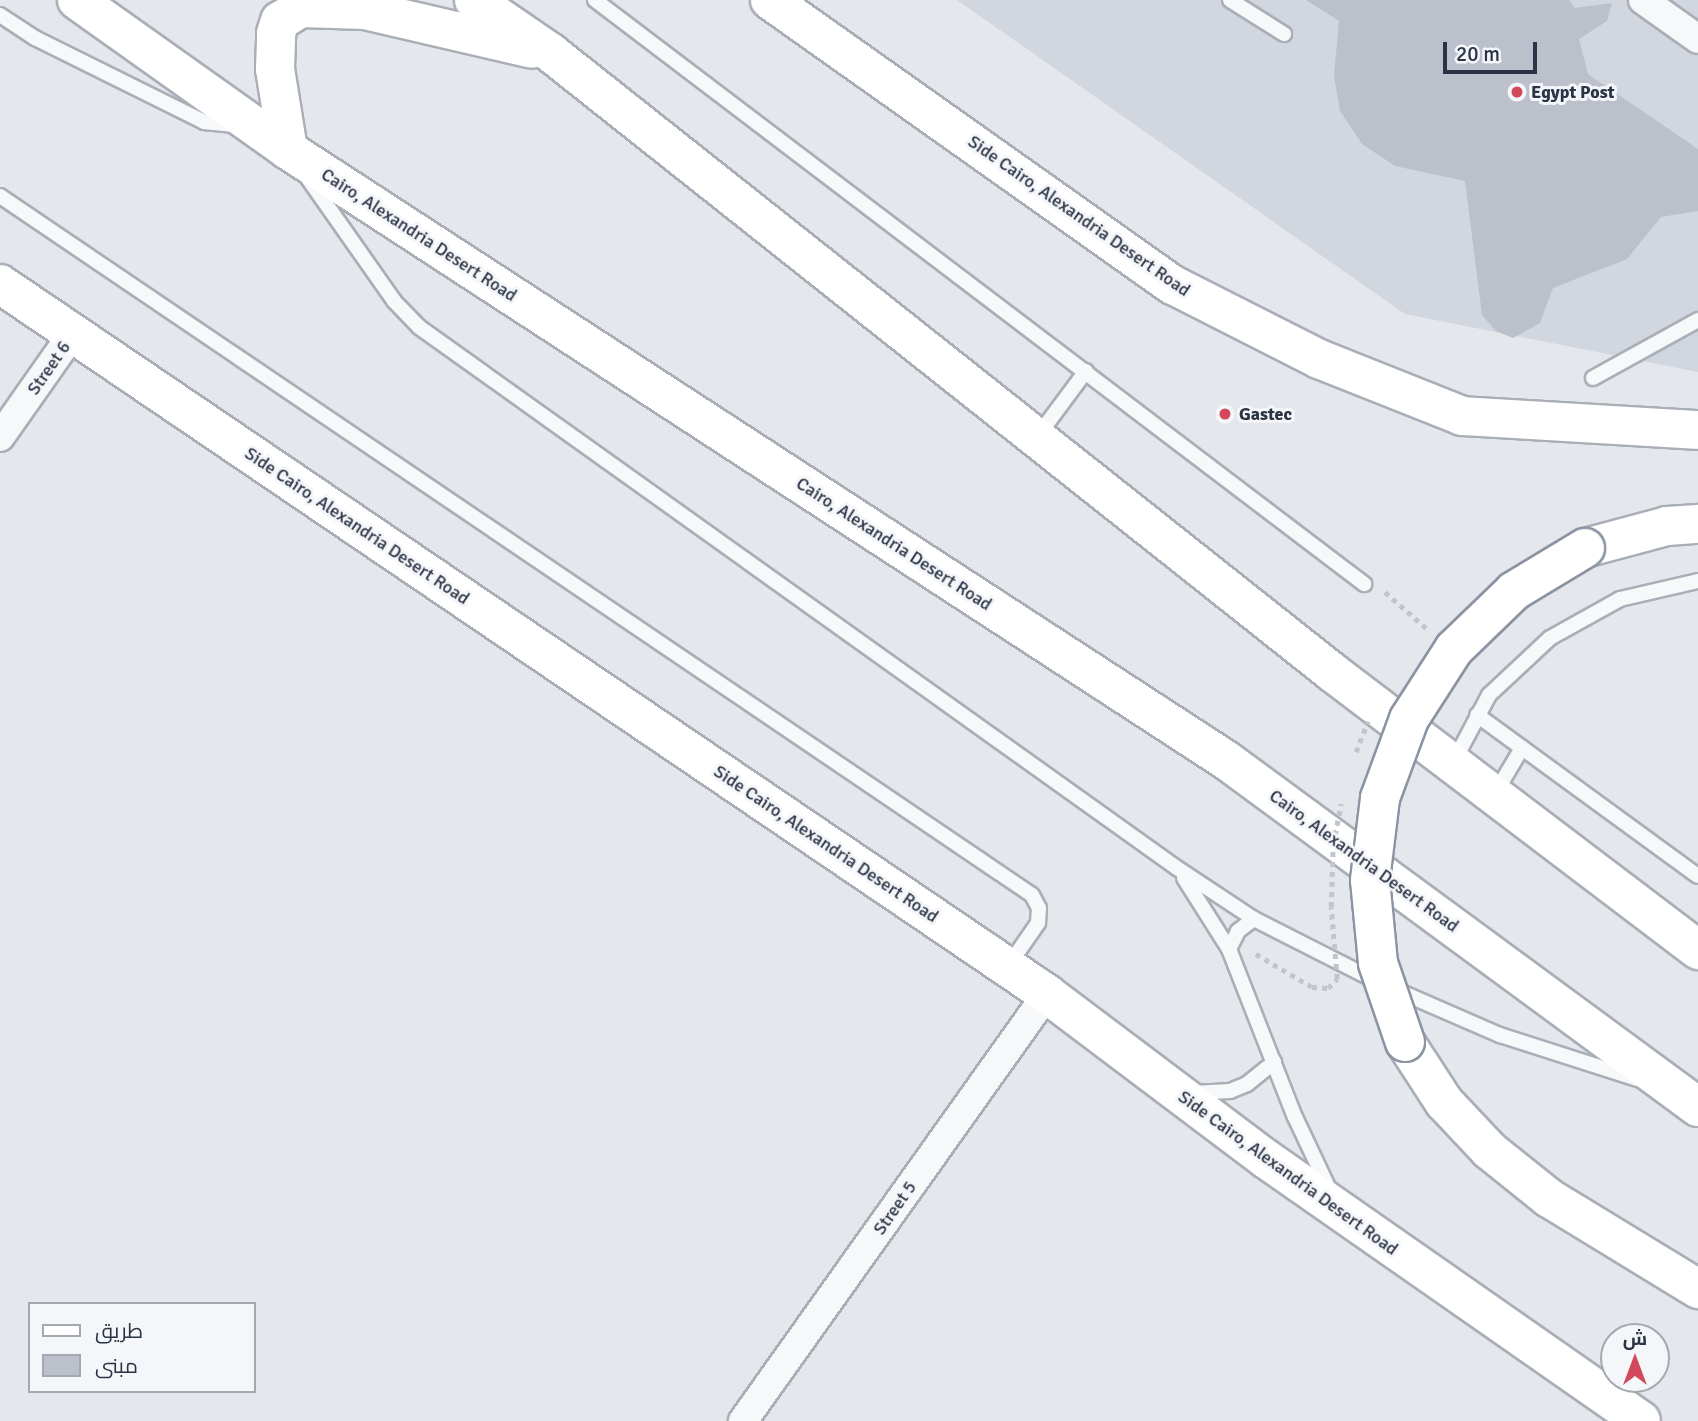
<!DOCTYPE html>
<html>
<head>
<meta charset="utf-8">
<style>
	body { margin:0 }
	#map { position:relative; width:1698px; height:1421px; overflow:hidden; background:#e4e7ec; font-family:Signika,Cairo,sans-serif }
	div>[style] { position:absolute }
	.built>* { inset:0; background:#d2d6de }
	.building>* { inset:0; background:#bbc0ca }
	.path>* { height:4.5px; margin-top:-2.25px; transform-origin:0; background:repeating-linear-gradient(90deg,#c2c5cb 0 5px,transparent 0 10px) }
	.roads { filter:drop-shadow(2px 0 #a9aeb7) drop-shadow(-2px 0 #a9aeb7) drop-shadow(0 2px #a9aeb7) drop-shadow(0 -2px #a9aeb7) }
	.service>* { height:14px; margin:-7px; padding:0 7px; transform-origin:7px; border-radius:7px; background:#f7f8fa }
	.minor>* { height:28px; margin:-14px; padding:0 14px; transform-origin:14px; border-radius:14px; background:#f7f8fa }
	.primary>* { height:38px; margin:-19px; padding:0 19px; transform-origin:19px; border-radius:19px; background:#fff }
	.motorway>* { height:38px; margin:-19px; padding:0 19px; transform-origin:19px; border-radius:19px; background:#fff }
	.path-bridge>* { height:4.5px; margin-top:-2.25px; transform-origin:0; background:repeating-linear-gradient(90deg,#c2c5cb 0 5px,transparent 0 10px) }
	.bridges { filter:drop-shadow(2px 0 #8b94a3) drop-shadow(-2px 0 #8b94a3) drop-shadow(0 2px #8b94a3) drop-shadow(0 -2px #8b94a3) }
	.motorway-bridge>* { height:38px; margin:-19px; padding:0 19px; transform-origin:19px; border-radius:19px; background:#fff }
	.dots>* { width:19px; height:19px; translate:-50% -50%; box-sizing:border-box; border:4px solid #f4f6f9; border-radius:50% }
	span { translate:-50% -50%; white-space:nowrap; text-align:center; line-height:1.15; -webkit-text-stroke:6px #f4f6f9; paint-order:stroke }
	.poi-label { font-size:18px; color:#2b3445; font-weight:700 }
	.left { translate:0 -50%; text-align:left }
	.street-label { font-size:18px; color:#2b3445 }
	.legend { position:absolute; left:28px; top:1302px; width:228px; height:91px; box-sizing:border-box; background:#f4f6f9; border:2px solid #a4a8b1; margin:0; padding:9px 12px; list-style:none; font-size:21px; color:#2b3445 }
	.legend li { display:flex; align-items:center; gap:14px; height:35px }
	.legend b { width:35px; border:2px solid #a4a8b1 }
	.north { position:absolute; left:1600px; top:1323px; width:70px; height:70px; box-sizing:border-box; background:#f4f6f9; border:2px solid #a4a8b1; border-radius:50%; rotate:0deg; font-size:19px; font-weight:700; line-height:28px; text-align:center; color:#2b3445 }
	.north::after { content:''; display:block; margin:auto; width:24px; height:32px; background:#d1495b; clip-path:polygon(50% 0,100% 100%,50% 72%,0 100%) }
	.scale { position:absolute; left:1443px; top:42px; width:94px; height:32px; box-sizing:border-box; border:4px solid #2b3445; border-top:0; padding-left:9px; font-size:21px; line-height:24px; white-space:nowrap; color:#2b3445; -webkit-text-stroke:5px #f4f6f9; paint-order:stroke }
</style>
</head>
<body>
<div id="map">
	<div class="built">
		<i style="clip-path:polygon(957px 0,1698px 0,1698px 372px,1405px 314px)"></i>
	</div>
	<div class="building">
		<i style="clip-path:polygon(1306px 0,1569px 0,1575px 8px,1612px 3px,1607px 21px,1579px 39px,1588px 74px,1698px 149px,1698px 211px,1661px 217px,1627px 259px,1553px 288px,1540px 323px,1513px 338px,1496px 331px,1482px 315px,1465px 181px,1395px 166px,1362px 144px,1340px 111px,1334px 75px,1339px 21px)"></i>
	</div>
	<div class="path">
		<i style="left:1385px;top:592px;width:55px;rotate:41.3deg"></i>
		<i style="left:1256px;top:954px;width:65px;rotate:30.5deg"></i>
	</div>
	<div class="roads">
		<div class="service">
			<i style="left:595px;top:0;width:966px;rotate:37.21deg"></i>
			<i style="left:1230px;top:0;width:64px;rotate:32.2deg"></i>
			<i style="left:0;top:15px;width:42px;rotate:33.3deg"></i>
			<i style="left:35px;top:38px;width:189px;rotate:26.4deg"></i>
			<i style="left:204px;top:122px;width:30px;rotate:6deg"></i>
			<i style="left:307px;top:177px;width:151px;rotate:54.9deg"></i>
			<i style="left:394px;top:301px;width:36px;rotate:46deg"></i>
			<i style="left:419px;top:327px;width:931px;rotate:35.52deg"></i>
			<i style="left:1177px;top:868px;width:92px;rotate:33.5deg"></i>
			<i style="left:1254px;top:919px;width:137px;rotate:26.9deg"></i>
			<i style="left:0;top:196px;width:1246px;rotate:34.11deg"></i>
			<i style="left:1032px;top:895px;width:15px;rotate:62deg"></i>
			<i style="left:1039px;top:908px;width:15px;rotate:94deg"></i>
			<i style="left:1038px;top:923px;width:52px;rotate:124.9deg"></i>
			<i style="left:1593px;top:378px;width:120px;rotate:-28.9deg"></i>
			<i style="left:1037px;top:437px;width:82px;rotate:-53.4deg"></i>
			<i style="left:1477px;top:715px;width:273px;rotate:36.1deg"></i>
			<i style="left:1453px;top:763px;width:77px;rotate:-62.1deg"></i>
			<i style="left:1489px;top:695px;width:83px;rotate:-43.1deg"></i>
			<i style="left:1550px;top:638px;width:80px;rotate:-29.1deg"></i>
			<i style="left:1620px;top:599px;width:80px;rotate:-13deg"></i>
			<i style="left:1494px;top:795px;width:55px;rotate:-59.2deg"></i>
			<i style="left:1184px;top:878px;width:84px;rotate:57.6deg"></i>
			<i style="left:1229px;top:949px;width:180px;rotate:68.6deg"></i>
			<i style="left:1295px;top:1117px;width:82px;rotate:64.7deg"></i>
			<i style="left:1229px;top:949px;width:20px;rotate:-63deg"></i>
			<i style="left:1238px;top:931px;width:20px;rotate:-37deg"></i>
			<i style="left:1394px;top:989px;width:116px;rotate:23.5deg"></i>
			<i style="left:1500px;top:1035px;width:144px;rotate:17.8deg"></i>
			<i style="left:1193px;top:1093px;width:37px;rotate:-3deg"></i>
			<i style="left:1230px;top:1091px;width:18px;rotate:-22deg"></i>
			<i style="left:1247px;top:1084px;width:35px;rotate:-39deg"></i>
		</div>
		<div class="minor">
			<i style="left:1643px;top:0;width:67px;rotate:35.3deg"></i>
			<i style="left:0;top:437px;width:127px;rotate:-54.9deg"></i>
			<i style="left:743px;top:1421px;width:524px;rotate:-54.55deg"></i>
		</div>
		<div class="primary">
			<i style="left:770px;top:0;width:494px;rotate:35.3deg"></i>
			<i style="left:1173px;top:285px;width:164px;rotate:26.9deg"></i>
			<i style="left:1319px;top:359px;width:154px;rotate:21.7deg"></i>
			<i style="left:1462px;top:416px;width:236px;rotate:3.4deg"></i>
			<i style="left:0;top:284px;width:1265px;rotate:34.14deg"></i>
			<i style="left:1047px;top:994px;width:274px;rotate:37deg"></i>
			<i style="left:1266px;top:1159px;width:457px;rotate:34.9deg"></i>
		</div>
		<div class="motorway">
			<i style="left:77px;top:0;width:259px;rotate:35.4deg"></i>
			<i style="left:288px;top:150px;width:1119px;rotate:33.04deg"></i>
			<i style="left:1226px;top:760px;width:586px;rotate:36.32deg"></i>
			<i style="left:474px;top:0;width:93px;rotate:34.5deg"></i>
			<i style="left:551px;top:53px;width:997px;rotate:38.4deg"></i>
			<i style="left:1332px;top:672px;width:460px;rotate:37.2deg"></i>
			<i style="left:288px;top:150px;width:82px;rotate:-99.1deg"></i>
			<i style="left:275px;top:69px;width:36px;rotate:-88deg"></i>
			<i style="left:276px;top:33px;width:13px;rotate:-72deg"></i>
			<i style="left:280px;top:21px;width:25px;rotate:-32deg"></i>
			<i style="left:301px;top:8px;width:64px;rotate:1.8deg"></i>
			<i style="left:365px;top:10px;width:171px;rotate:13.1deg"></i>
			<i style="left:1585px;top:548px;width:85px;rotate:-15deg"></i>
			<i style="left:1667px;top:526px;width:31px;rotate:-4deg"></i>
			<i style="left:1405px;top:1042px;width:72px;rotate:57deg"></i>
			<i style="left:1444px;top:1102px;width:66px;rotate:46.8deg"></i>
			<i style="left:1489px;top:1150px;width:77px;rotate:38.7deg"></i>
			<i style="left:1549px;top:1198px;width:175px;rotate:31.4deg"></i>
		</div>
	</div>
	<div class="path-bridge">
		<i style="left:1356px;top:752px;width:33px;rotate:-69deg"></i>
		<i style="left:1312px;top:987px;width:16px;rotate:4deg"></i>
		<i style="left:1328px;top:988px;width:13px;rotate:-45deg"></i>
		<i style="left:1337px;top:979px;width:72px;rotate:-94.8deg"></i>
		<i style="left:1331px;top:907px;width:62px;rotate:-88.2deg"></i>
		<i style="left:1333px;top:845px;width:42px;rotate:-79deg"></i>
	</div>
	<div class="bridges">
		<div class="motorway-bridge">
			<i style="left:1405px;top:1042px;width:83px;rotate:-108.9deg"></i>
			<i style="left:1378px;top:963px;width:83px;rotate:-95.5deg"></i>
			<i style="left:1370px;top:880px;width:83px;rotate:-83deg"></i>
			<i style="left:1380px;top:798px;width:84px;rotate:-69.8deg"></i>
			<i style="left:1409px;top:719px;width:83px;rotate:-57.3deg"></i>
			<i style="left:1454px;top:649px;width:83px;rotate:-44deg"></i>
			<i style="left:1514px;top:591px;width:83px;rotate:-31.2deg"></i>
		</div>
	</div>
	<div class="dots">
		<i style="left:1517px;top:92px;background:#d1495b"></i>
		<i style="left:1225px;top:414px;background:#d1495b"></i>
	</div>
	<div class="poi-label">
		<span class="left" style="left:1531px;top:92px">Egypt Post</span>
		<span class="left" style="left:1239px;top:414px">Gastec</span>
	</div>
	<div class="street-label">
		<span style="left:1079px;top:216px;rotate:35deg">Side Cairo, Alexandria Desert Road</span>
		<span style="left:419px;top:235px;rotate:33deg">Cairo, Alexandria Desert Road</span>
		<span style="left:49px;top:368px;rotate:-55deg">Street 6</span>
		<span style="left:357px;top:526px;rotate:34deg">Side Cairo, Alexandria Desert Road</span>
		<span style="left:894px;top:544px;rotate:33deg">Cairo, Alexandria Desert Road</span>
		<span style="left:826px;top:844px;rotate:34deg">Side Cairo, Alexandria Desert Road</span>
		<span style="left:1364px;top:861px;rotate:36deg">Cairo, Alexandria Desert Road</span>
		<span style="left:1288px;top:1173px;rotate:36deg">Side Cairo, Alexandria Desert Road</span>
		<span style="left:895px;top:1208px;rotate:-55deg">Street 5</span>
	</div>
	<ul class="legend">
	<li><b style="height:9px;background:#fff"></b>طريق</li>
	<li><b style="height:19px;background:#bbc0ca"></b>مبنى</li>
	</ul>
	<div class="north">ش</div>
	<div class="scale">20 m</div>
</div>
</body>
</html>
